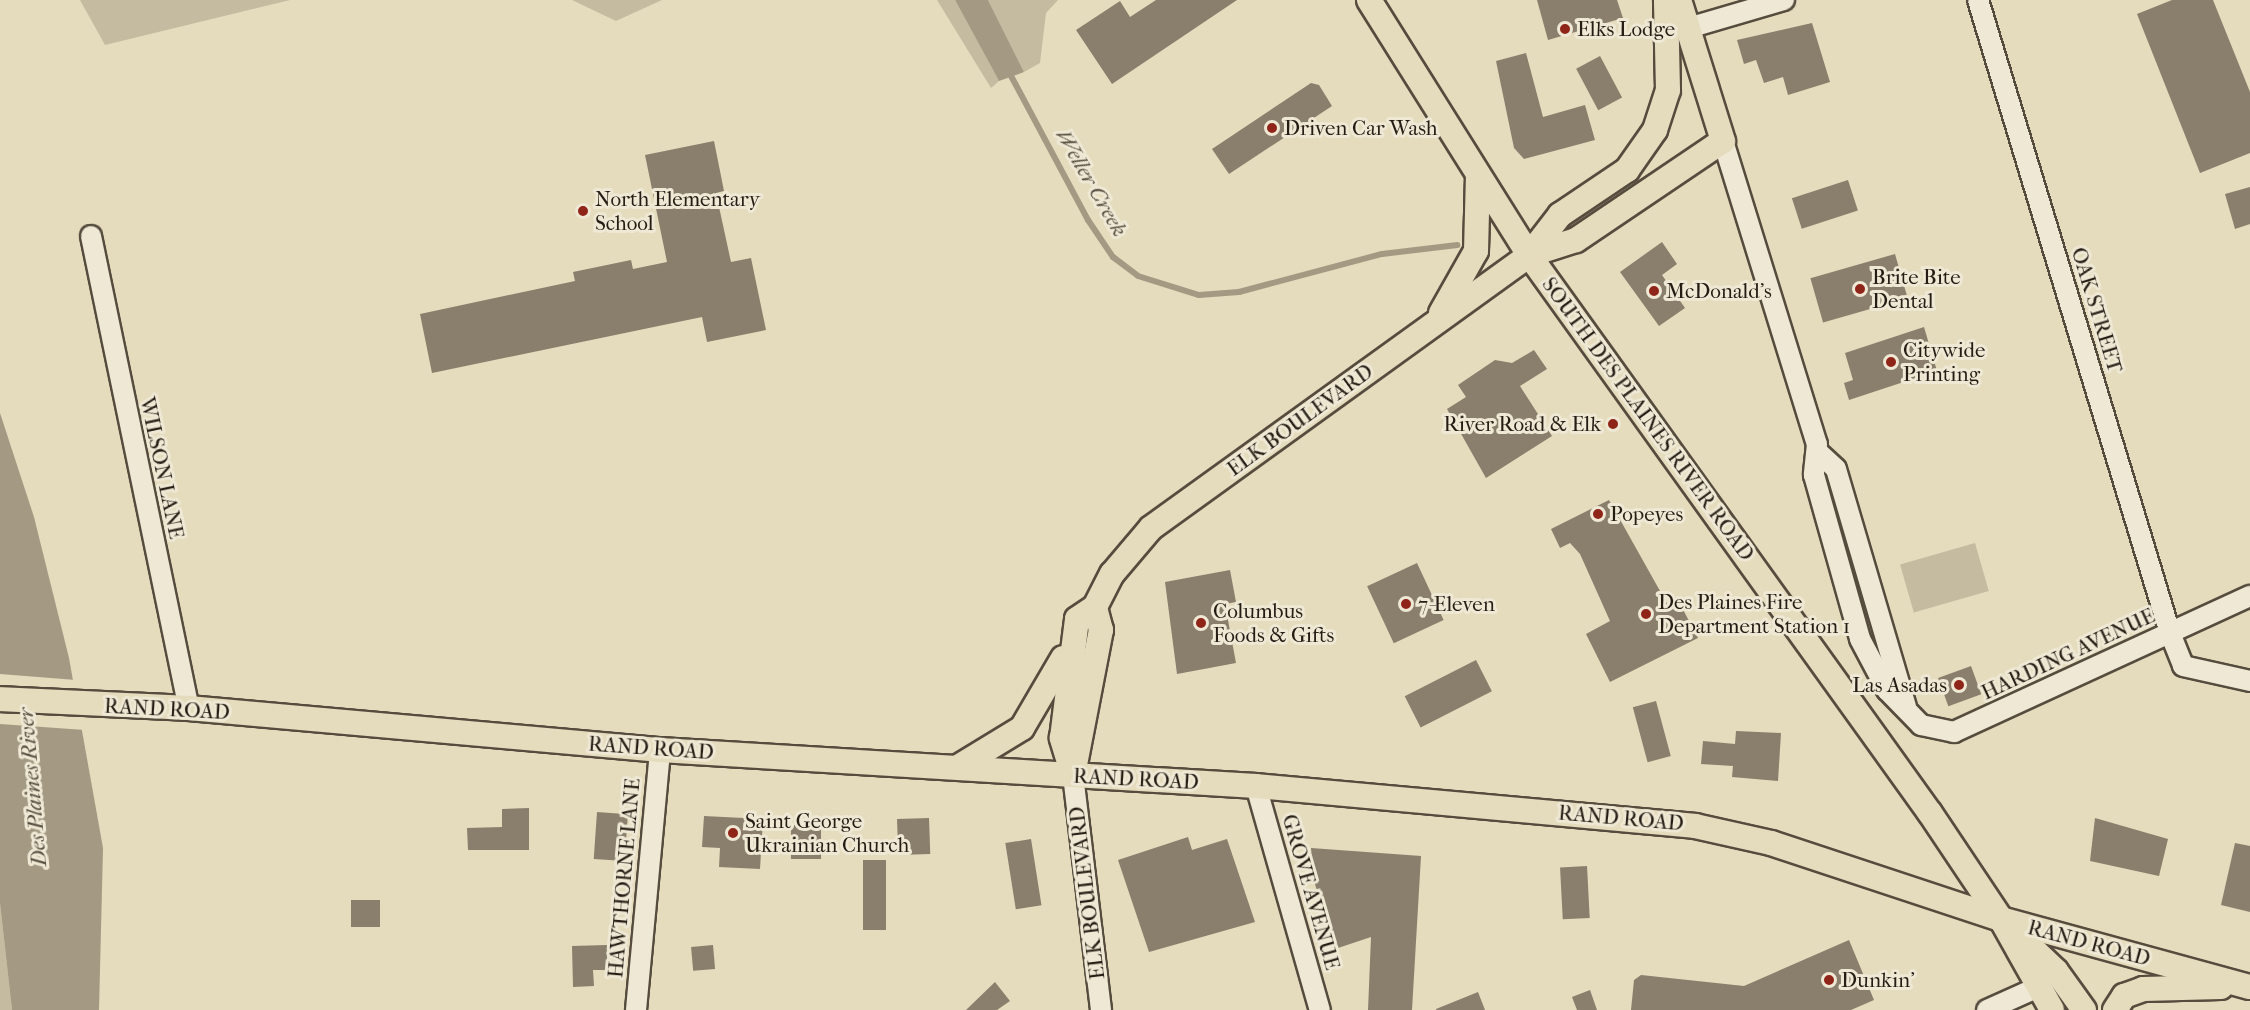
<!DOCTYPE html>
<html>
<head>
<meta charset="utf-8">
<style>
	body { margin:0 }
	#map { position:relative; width:2250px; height:1010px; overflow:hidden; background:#e5dbbd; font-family:"IM FELL French Canon",serif }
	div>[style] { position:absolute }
	.green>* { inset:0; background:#c5bba0; transform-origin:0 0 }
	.water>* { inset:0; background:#a49a84 }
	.pier>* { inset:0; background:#e5dbbd }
	.stream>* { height:6px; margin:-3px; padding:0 3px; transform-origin:3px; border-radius:3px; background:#a49a84 }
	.building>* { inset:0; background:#897f6c; transform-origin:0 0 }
	.roads { filter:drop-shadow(2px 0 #564c3e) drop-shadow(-2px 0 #564c3e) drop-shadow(0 2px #564c3e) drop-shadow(0 -2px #564c3e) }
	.minor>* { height:20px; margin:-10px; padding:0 10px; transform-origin:10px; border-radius:10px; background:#eee8d4 }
	.major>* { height:24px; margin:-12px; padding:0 12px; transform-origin:12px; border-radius:12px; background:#e5dbbd }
	.dots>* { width:16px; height:16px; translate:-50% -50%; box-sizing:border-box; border:3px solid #eee8d4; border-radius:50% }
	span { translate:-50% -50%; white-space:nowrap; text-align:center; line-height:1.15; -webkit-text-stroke:6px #eee8d4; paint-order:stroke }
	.poi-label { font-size:21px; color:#261c14 }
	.left { translate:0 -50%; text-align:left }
	.right { translate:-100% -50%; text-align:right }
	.street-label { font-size:21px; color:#261c14 }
	.water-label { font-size:22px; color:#584e41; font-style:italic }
</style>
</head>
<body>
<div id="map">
	<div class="green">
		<i style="clip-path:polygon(80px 0,290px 0,105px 45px)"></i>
		<i style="clip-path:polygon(572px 0,662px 0,616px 21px)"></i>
		<i style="clip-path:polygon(937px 0,955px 0,999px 81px,991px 88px)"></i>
		<i style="clip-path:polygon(988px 0,1058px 0,1046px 13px,1040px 63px,1024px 72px)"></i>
		<i style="left:1975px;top:543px;width:50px;height:78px;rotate:74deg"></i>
		<i style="clip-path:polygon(0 903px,12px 1010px,0 1010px)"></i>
	</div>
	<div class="water">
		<i style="clip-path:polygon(955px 0,988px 0,1024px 72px,999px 81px)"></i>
		<i style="clip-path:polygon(0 413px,34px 517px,69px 658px,103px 848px,99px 1010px,12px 1010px,0 903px)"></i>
	</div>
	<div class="pier">
		<i style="clip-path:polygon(0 674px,76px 680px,85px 730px,0 724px)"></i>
	</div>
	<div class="stream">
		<i style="left:1010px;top:74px;width:166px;rotate:61.9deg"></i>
		<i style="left:1088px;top:220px;width:45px;rotate:56deg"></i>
		<i style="left:1113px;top:257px;width:31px;rotate:37deg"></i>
		<i style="left:1138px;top:276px;width:64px;rotate:17.3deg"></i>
		<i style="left:1199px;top:295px;width:40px;rotate:-4.3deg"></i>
		<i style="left:1239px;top:292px;width:148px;rotate:-14.9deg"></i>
		<i style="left:1382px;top:254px;width:76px;rotate:-6.8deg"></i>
	</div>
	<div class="building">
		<i style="clip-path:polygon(1156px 0,1237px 0,1112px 84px,1076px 30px,1120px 1px,1130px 17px)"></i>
		<i style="clip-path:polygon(1537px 0,1617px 0,1623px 18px,1548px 40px)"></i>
		<i style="clip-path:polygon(2172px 0,2213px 0,2250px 92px,2250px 153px,2200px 173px,2137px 14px)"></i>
		<i style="clip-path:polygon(1812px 23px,1830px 82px,1788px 95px,1783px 77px,1764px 83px,1756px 60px,1744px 64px,1737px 40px)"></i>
		<i style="clip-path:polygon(1526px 53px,1543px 117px,1585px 105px,1595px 140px,1524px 159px,1514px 148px,1496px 61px)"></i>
		<i style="left:1600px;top:56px;width:47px;height:27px;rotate:62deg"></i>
		<i style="clip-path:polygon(1311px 83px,1319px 85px,1332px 106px,1229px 174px,1212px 149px)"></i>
		<i style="clip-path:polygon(714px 141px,724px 191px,716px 193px,731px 262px,751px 258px,766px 330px,707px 342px,702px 317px,432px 373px,420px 314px,575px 281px,573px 272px,631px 260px,633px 269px,667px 262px,645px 155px)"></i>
		<i style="left:1848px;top:180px;width:32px;height:59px;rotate:72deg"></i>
		<i style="clip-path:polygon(2250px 187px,2250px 224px,2235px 229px,2225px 194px)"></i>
		<i style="clip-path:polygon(1662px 242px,1677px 264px,1662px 275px,1685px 308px,1659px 326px,1620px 272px)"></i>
		<i style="left:1895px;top:254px;width:46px;height:88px;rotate:74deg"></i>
		<i style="clip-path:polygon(1924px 327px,1937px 371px,1849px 400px,1844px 383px,1853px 380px,1845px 353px)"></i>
		<i style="clip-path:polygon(1534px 350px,1547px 369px,1520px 386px,1552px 436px,1486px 478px,1447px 409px,1466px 397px,1458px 385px,1495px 360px,1512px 363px)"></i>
		<i style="clip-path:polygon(1609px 500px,1669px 607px,1679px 602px,1698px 638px,1610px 682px,1586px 634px,1610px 621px,1580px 554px,1570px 543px,1560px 548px,1551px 529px)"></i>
		<i style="left:1417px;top:563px;width:63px;height:55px;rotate:65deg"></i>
		<i style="clip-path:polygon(1230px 570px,1236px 602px,1225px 604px,1236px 663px,1177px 674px,1165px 582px)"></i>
		<i style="left:1476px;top:660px;width:35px;height:80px;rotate:63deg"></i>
		<i style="left:1971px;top:666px;width:30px;height:35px;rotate:70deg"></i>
		<i style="left:1656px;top:701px;width:57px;height:24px;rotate:75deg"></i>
		<i style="clip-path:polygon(1736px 731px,1781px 733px,1778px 781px,1732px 777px,1733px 766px,1701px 764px,1703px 741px,1735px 744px)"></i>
		<i style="clip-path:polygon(529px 808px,529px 850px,468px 850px,467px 828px,502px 827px,502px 809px)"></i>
		<i style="left:597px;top:812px;width:31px;height:47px;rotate:4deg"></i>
		<i style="clip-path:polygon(704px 816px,763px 819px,760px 869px,719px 867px,720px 848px,702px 847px)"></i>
		<i style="left:929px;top:818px;width:36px;height:32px;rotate:88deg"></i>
		<i style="clip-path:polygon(2095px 818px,2168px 839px,2159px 876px,2090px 861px)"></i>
		<i style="left:791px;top:825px;width:30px;height:34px"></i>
		<i style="clip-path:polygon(1188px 837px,1192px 850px,1227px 839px,1255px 922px,1149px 952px,1118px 860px)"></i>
		<i style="left:1031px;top:839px;width:67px;height:26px;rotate:81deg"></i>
		<i style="clip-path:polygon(2235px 843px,2250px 846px,2250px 912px,2221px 905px)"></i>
		<i style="clip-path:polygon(1311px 848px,1421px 856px,1412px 1010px,1368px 1010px,1371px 937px,1335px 949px,1314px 881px)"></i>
		<i style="left:863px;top:860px;width:23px;height:70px"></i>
		<i style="left:1587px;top:866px;width:52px;height:27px;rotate:87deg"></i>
		<i style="left:351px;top:900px;width:29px;height:27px"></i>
		<i style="clip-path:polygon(1849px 940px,1874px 1000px,1851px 1010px,1631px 1010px,1634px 980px,1641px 975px,1744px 986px)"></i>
		<i style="clip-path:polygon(607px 945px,607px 970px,593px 970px,594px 986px,573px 987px,572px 946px)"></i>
		<i style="left:713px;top:945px;width:24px;height:22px;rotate:85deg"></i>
		<i style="clip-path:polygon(995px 982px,1010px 1001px,997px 1010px,966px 1010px)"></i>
		<i style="clip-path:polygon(1590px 990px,1597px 1010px,1577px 1010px,1572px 997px)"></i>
		<i style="clip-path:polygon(1478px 992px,1485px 1010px,1436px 1010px,1436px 1009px)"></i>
	</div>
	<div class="roads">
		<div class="minor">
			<i style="left:1978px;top:0;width:661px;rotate:73.13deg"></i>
			<i style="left:2170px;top:633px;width:35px;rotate:68deg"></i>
			<i style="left:2183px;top:666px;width:69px;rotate:12.6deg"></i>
			<i style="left:1688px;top:28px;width:100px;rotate:-16.3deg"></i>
			<i style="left:1723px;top:141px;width:317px;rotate:72.8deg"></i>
			<i style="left:1817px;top:444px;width:31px;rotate:96deg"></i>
			<i style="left:1814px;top:475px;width:170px;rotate:74.3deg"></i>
			<i style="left:1860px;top:639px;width:58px;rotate:62.1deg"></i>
			<i style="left:1887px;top:690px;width:49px;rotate:45.8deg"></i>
			<i style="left:1921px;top:725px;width:34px;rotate:12deg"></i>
			<i style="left:1954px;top:732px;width:326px;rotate:-24.7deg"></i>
			<i style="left:91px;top:236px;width:482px;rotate:78.3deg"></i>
			<i style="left:1819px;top:453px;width:23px;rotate:43deg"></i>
			<i style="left:1836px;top:469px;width:248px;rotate:73.6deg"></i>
			<i style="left:1073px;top:775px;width:237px;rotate:83.2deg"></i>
			<i style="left:1256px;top:786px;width:233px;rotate:74.1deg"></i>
			<i style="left:636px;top:1010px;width:261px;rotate:-84.7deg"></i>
			<i style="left:1987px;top:1010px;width:54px;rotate:-24.2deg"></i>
		</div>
		<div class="major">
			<i style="left:1369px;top:0;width:301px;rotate:57.9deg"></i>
			<i style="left:1529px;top:255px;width:687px;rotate:54.3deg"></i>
			<i style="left:1930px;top:813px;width:128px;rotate:56.2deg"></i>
			<i style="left:2001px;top:919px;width:104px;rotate:60.7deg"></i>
			<i style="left:1529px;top:255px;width:49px;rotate:-17.7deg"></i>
			<i style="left:1576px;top:240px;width:177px;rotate:-34deg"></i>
			<i style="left:1723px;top:141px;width:148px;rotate:-107.3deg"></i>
			<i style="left:1441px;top:313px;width:71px;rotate:-60.6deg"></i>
			<i style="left:1476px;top:251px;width:74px;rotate:-88.5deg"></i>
			<i style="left:0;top:699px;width:189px;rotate:2.7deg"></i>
			<i style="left:189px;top:708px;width:473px;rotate:5.1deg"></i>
			<i style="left:660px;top:750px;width:597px;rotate:3.46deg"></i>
			<i style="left:1256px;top:786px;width:441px;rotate:5.2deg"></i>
			<i style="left:1695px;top:826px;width:78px;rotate:12.6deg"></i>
			<i style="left:1771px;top:843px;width:242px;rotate:18.3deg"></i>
			<i style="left:2001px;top:919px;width:258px;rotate:15.3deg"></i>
			<i style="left:958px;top:767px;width:75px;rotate:-31.4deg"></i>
			<i style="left:1022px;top:728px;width:81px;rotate:-59.6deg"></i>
			<i style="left:1073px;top:775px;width:39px;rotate:-107deg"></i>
			<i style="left:1062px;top:738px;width:120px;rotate:-82.8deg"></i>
			<i style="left:1077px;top:619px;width:22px;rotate:-34deg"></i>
			<i style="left:1095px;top:607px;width:37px;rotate:-63deg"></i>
			<i style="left:1112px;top:574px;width:60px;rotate:-49.7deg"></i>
			<i style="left:1151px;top:528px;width:466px;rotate:-35.8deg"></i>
			<i style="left:1529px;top:255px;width:51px;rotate:-52.2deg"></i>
			<i style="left:1560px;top:215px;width:81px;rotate:-33.9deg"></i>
			<i style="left:1627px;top:170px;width:49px;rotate:-55deg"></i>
			<i style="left:1655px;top:130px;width:42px;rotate:-72deg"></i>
			<i style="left:1668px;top:90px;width:90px;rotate:-91.3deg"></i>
			<i style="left:1073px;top:775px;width:148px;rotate:-79.1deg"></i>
			<i style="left:1101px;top:630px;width:24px;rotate:-105deg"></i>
			<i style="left:2014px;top:931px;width:58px;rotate:43.6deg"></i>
			<i style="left:2056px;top:971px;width:48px;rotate:54.3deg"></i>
			<i style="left:2115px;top:1010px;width:17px;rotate:-57deg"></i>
			<i style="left:2124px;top:996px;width:20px;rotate:-20deg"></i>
			<i style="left:2143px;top:989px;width:78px;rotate:-1.5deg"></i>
		</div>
	</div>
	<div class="dots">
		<i style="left:1565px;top:29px;background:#8f2418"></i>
		<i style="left:1272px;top:128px;background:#8f2418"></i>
		<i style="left:583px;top:211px;background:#8f2418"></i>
		<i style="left:1860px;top:289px;background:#8f2418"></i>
		<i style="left:1654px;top:291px;background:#8f2418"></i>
		<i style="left:1891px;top:362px;background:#8f2418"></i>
		<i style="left:1613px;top:424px;background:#8f2418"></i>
		<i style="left:1598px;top:514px;background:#8f2418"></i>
		<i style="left:1406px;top:604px;background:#8f2418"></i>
		<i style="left:1646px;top:614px;background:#8f2418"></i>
		<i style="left:1201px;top:623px;background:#8f2418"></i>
		<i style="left:1959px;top:685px;background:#8f2418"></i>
		<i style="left:733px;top:833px;background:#8f2418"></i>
		<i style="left:1829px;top:980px;background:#8f2418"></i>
	</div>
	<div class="poi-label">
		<span class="left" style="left:1577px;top:29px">Elks Lodge</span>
		<span class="left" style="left:1284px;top:128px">Driven Car Wash</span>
		<span class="left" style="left:595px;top:211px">North Elementary<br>School</span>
		<span class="left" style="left:1872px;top:289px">Brite Bite<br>Dental</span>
		<span class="left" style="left:1666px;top:291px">McDonald's</span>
		<span class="left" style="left:1903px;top:362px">Citywide<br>Printing</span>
		<span class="right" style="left:1601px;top:424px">River Road &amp; Elk</span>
		<span class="left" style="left:1610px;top:514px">Popeyes</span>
		<span class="left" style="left:1658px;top:614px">Des Plaines Fire<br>Department Station 1</span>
		<span class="left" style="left:1418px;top:604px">7-Eleven</span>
		<span class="left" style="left:1213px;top:623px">Columbus<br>Foods &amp; Gifts</span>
		<span class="right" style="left:1947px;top:685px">Las Asadas</span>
		<span class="left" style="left:745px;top:833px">Saint George<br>Ukrainian Church</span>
		<span class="left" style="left:1841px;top:980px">Dunkin'</span>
	</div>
	<div class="street-label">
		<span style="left:2097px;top:310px;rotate:73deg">OAK STREET</span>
		<span style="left:1648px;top:419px;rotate:54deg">SOUTH DES PLAINES RIVER ROAD</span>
		<span style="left:1300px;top:420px;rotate:-36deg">ELK BOULEVARD</span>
		<span style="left:162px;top:468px;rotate:78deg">WILSON LANE</span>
		<span style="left:2068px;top:654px;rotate:-25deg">HARDING AVENUE</span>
		<span style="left:167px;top:709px;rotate:3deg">RAND ROAD</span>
		<span style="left:651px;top:748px;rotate:4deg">RAND ROAD</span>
		<span style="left:1136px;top:779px;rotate:3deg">RAND ROAD</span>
		<span style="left:1621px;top:818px;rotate:5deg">RAND ROAD</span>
		<span style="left:624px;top:878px;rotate:-85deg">HAWTHORNE LANE</span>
		<span style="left:1311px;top:892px;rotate:74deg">GROVE AVENUE</span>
		<span style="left:1087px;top:893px;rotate:-97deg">ELK BOULEVARD</span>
		<span style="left:2089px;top:943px;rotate:15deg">RAND ROAD</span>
	</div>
	<div class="water-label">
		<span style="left:1091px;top:183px;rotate:60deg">Weller Creek</span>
		<span style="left:33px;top:787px;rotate:-95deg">Des Plaines River</span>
	</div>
</div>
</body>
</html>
